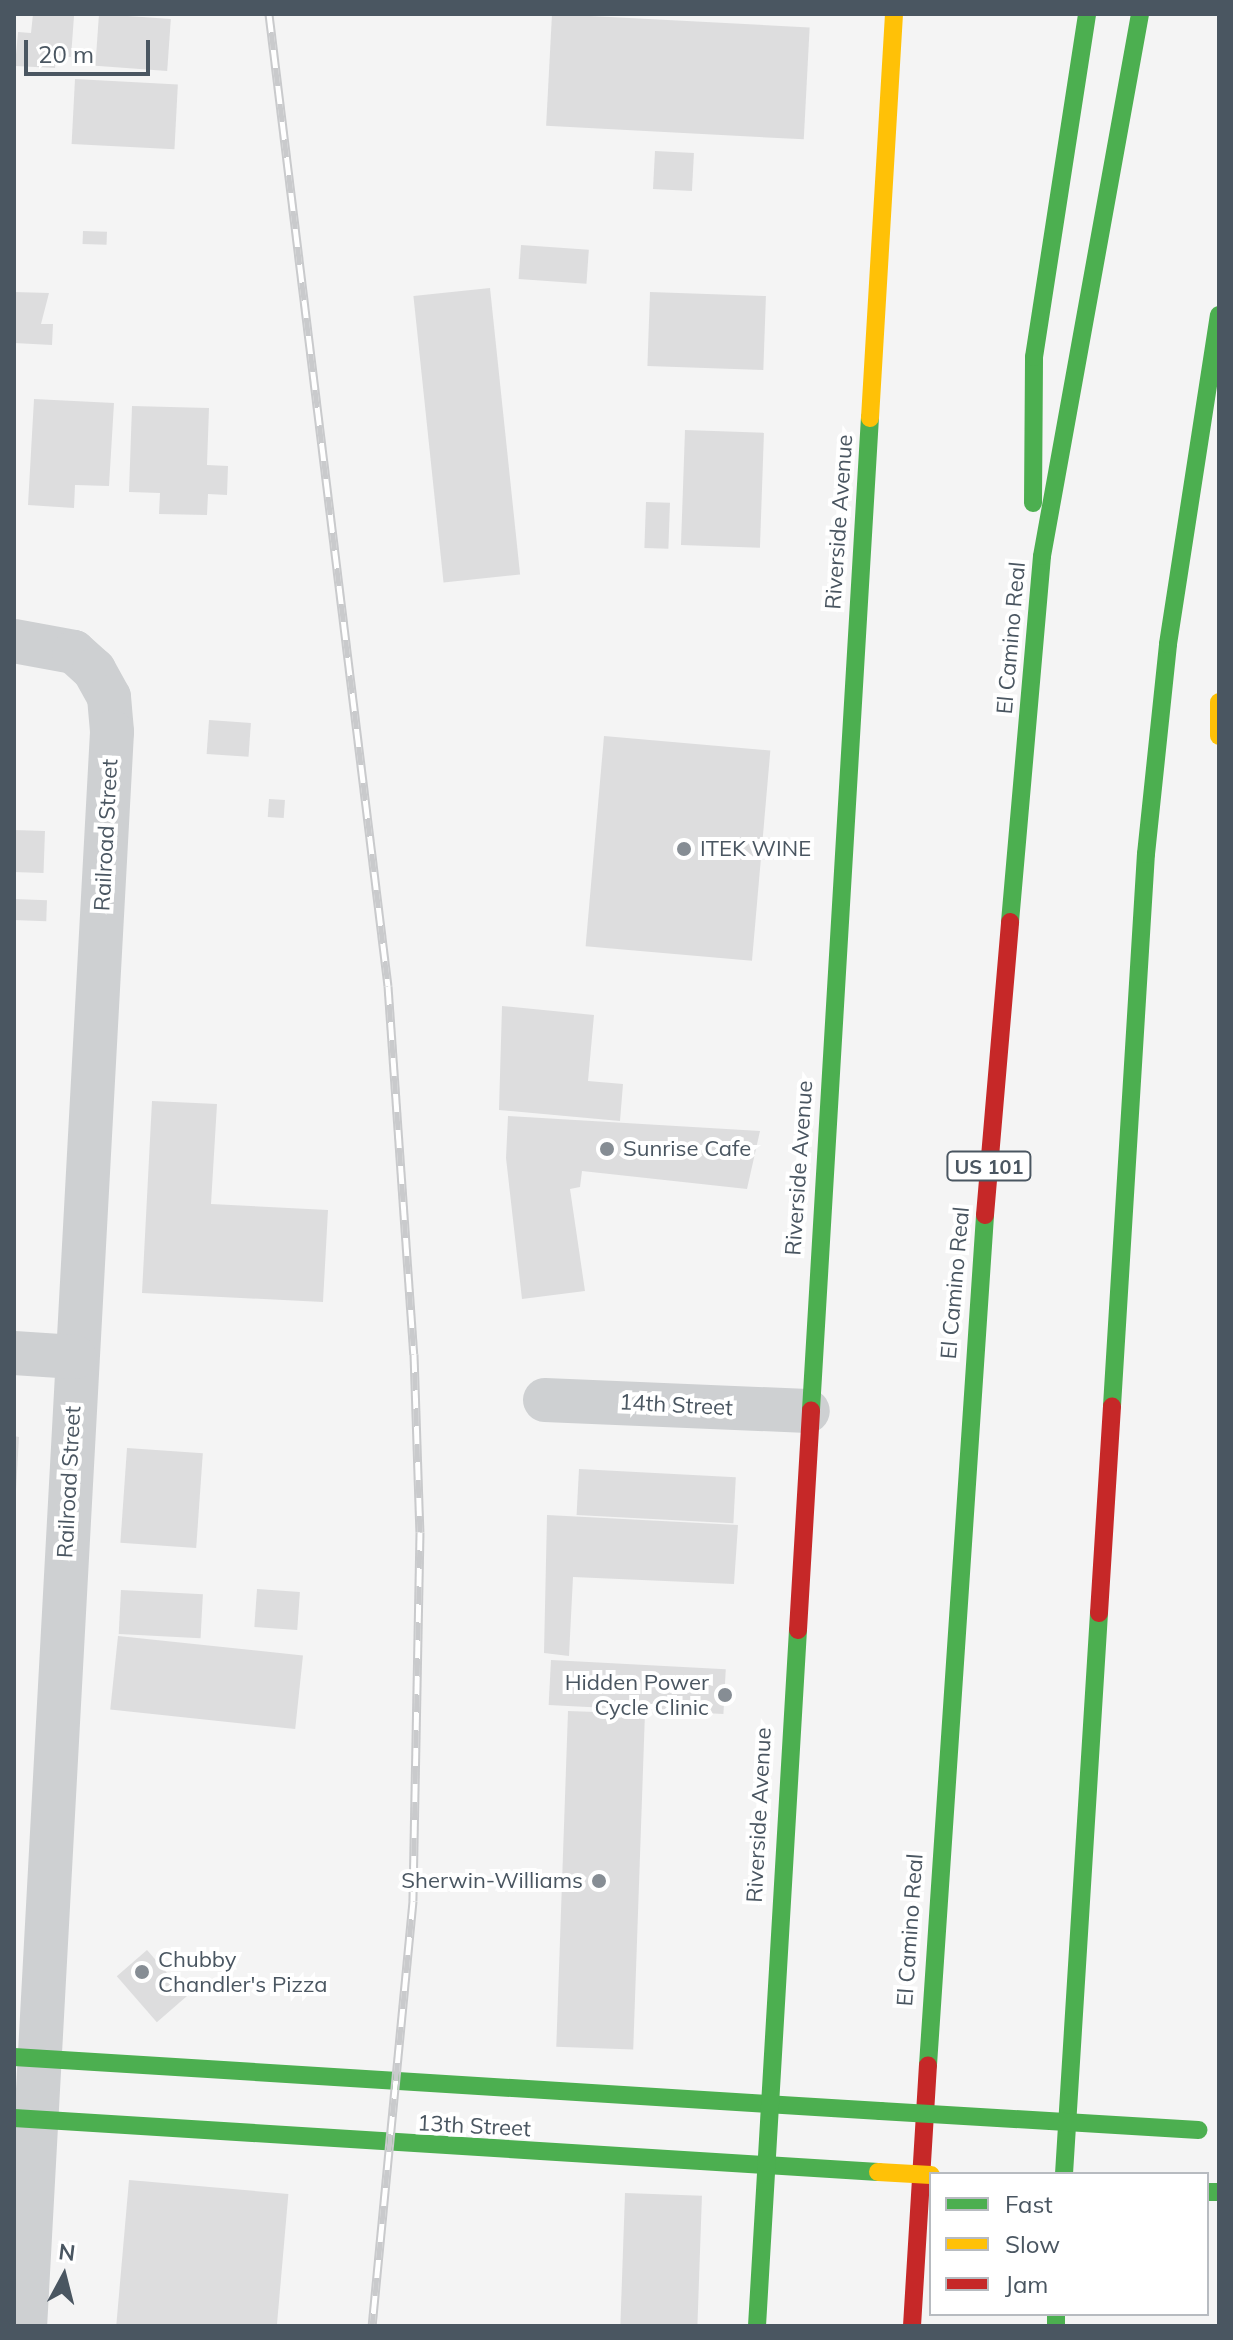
<!DOCTYPE html>
<html>
<head>
<meta charset="utf-8">
<style>
	body { margin:0 }
	#map { position:relative; width:1233px; height:2340px; overflow:hidden; background:#f4f4f4; font-family:Mulish,sans-serif }
	div>[style] { position:absolute }
	.building>* { inset:0; background:#ddddde; transform-origin:0 0 }
	.street>* { height:44px; margin:-22px; padding:0 22px; transform-origin:22px; border-radius:22px; background:#ced0d2 }
	.fast>* { height:18px; margin:-9px; padding:0 9px; transform-origin:9px; border-radius:9px; background:#4caf50 }
	.slow>* { height:18px; margin:-9px; padding:0 9px; transform-origin:9px; border-radius:9px; background:#ffc107 }
	.jam>* { height:18px; margin:-9px; padding:0 9px; transform-origin:9px; border-radius:9px; background:#c62828 }
	.rail>* { height:9px; margin-top:-4.5px; transform-origin:0; background:repeating-linear-gradient(90deg,#fff 0 18px,#c9cacc 0 36px); box-sizing:border-box; border-block:2px solid #c9cacc }
	.fast-bridge>* { height:18px; margin:-9px; padding:0 9px; transform-origin:9px; border-radius:9px; background:#4caf50 }
	.slow-bridge>* { height:18px; margin:-9px; padding:0 9px; transform-origin:9px; border-radius:9px; background:#ffc107 }
	.dots>* { width:22px; height:22px; translate:-50% -50%; box-sizing:border-box; border:4px solid #fff; border-radius:50% }
	span { translate:-50% -50%; white-space:nowrap; text-align:center; line-height:1.15; -webkit-text-stroke:8px #fff; paint-order:stroke }
	.shield-label span { padding:2px 6px; background:#fff; border:2px solid; border-radius:6px; -webkit-text-stroke-width:0 }
	.shield-label { font-size:20px; color:#4a5661; font-weight:700 }
	.street-label { font-size:22px; color:#4a5661 }
	.poi-label { font-size:22px; color:#4a5661 }
	.left { translate:0 -50%; text-align:left }
	.right { translate:-100% -50%; text-align:right }
	.frame { position:absolute; inset:0; border:16px solid #4a5661; pointer-events:none }
	.legend { position:absolute; left:929px; top:2172px; width:280px; height:144px; box-sizing:border-box; background:#fff; border:2px solid #b7bbc0; margin:0; padding:10px 14px; list-style:none; font-size:24px; color:#4a5661 }
	.legend li { display:flex; align-items:center; gap:16px; height:40px }
	.legend b { width:40px; border:2px solid #b7bbc0 }
	.north { position:absolute; left:24px; top:2236px; width:80px; height:80px; -webkit-text-stroke:6px #fff; paint-order:stroke; rotate:7deg; font-size:22px; font-weight:700; line-height:32px; text-align:center; color:#4a5661 }
	.north::after { content:''; display:block; margin:auto; width:28px; height:36px; background:#4a5661; clip-path:polygon(50% 0,100% 100%,50% 72%,0 100%) }
	.scale { position:absolute; left:24px; top:40px; width:126px; height:36px; box-sizing:border-box; border:4px solid #4a5661; border-top:0; padding-left:10px; font-size:24px; line-height:28px; white-space:nowrap; color:#4a5661; -webkit-text-stroke:6px #fff; paint-order:stroke }
</style>
</head>
<body>
<div id="map">
	<div class="building">
		<i style="clip-path:polygon(33px 14px,74px 16px,71px 57px,56px 56px,55px 68px,15px 66px,18px 32px,31px 33px)"></i>
		<i style="left:99px;top:14px;width:72px;height:52px;rotate:4deg"></i>
		<i style="left:552px;top:14px;width:258px;height:112px;rotate:3deg"></i>
		<i style="left:75px;top:79px;width:103px;height:65px;rotate:3deg"></i>
		<i style="left:655px;top:151px;width:39px;height:38px;rotate:3deg"></i>
		<i style="left:83px;top:231px;width:24px;height:13px;rotate:2deg"></i>
		<i style="left:521px;top:245px;width:68px;height:34px;rotate:4deg"></i>
		<i style="left:490px;top:288px;width:288px;height:77px;rotate:84deg"></i>
		<i style="clip-path:polygon(14px 292px,49px 293px,41px 324px,53px 324px,52px 345px,14px 343px)"></i>
		<i style="left:650px;top:292px;width:116px;height:74px;rotate:2deg"></i>
		<i style="clip-path:polygon(34px 399px,114px 403px,109px 486px,75px 485px,74px 508px,28px 505px)"></i>
		<i style="clip-path:polygon(132px 406px,209px 408px,207px 465px,228px 466px,227px 495px,208px 494px,207px 515px,159px 514px,160px 493px,129px 492px)"></i>
		<i style="left:685px;top:430px;width:79px;height:115px;rotate:2deg"></i>
		<i style="left:646px;top:502px;width:24px;height:46px;rotate:2deg"></i>
		<i style="left:209px;top:720px;width:42px;height:34px;rotate:4deg"></i>
		<i style="left:604px;top:736px;width:167px;height:211px;rotate:5deg"></i>
		<i style="left:269px;top:799px;width:16px;height:18px;rotate:4deg"></i>
		<i style="left:14px;top:830px;width:31px;height:42px;rotate:2deg"></i>
		<i style="left:14px;top:899px;width:33px;height:21px;rotate:2deg"></i>
		<i style="clip-path:polygon(502px 1006px,594px 1015px,588px 1081px,623px 1084px,620px 1121px,499px 1110px)"></i>
		<i style="clip-path:polygon(152px 1101px,217px 1104px,211px 1204px,328px 1210px,323px 1302px,142px 1293px)"></i>
		<i style="clip-path:polygon(508px 1116px,760px 1131px,747px 1189px,582px 1171px,580px 1187px,570px 1189px,585px 1291px,522px 1299px,506px 1158px)"></i>
		<i style="clip-path:polygon(14px 1436px,19px 1437px,16px 1490px,14px 1490px)"></i>
		<i style="left:127px;top:1448px;width:76px;height:95px;rotate:4deg"></i>
		<i style="left:579px;top:1469px;width:157px;height:46px;rotate:3deg"></i>
		<i style="clip-path:polygon(547px 1515px,738px 1525px,734px 1584px,573px 1577px,569px 1656px,544px 1653px)"></i>
		<i style="left:257px;top:1589px;width:43px;height:38px;rotate:4deg"></i>
		<i style="left:121px;top:1590px;width:82px;height:44px;rotate:3deg"></i>
		<i style="left:118px;top:1636px;width:186px;height:74px;rotate:6deg"></i>
		<i style="left:551px;top:1660px;width:175px;height:45px;rotate:3deg"></i>
		<i style="left:568px;top:1711px;width:77px;height:336px;rotate:2deg"></i>
		<i style="left:147px;top:1950px;width:61px;height:40px;rotate:49deg"></i>
		<i style="left:129px;top:2180px;width:160px;height:146px;rotate:5deg"></i>
		<i style="left:625px;top:2193px;width:77px;height:133px;rotate:2deg"></i>
	</div>
	<div class="street">
		<i style="left:14px;top:641px;width:61px;rotate:10.4deg"></i>
		<i style="left:74px;top:652px;width:27px;rotate:42deg"></i>
		<i style="left:94px;top:670px;width:31px;rotate:61deg"></i>
		<i style="left:109px;top:697px;width:35px;rotate:85deg"></i>
		<i style="left:112px;top:732px;width:1596px;rotate:93.12deg"></i>
		<i style="left:14px;top:1353px;width:61px;rotate:3.8deg"></i>
		<i style="left:545px;top:1400px;width:263px;rotate:2.4deg"></i>
	</div>
	<div class="fast">
		<i style="left:1033px;top:503px;width:146px;rotate:-89.6deg"></i>
		<i style="left:1034px;top:357px;width:347px;rotate:-81.2deg"></i>
		<i style="left:1010px;top:922px;width:367px;rotate:-85deg"></i>
		<i style="left:1042px;top:556px;width:551px;rotate:-79.75deg"></i>
		<i style="left:1112px;top:1406px;width:553px;rotate:-86.48deg"></i>
		<i style="left:1146px;top:854px;width:211px;rotate:-84deg"></i>
		<i style="left:1168px;top:644px;width:333px;rotate:-81.2deg"></i>
		<i style="left:811px;top:1410px;width:994px;rotate:-86.6deg"></i>
		<i style="left:14px;top:2057px;width:868px;rotate:3.57deg"></i>
		<i style="left:928px;top:2065px;width:852px;rotate:-86.16deg"></i>
		<i style="left:14px;top:2118px;width:866px;rotate:3.58deg"></i>
		<i style="left:1064px;top:2174px;width:562px;rotate:-86.43deg"></i>
		<i style="left:1207px;top:2192px;width:12px"></i>
		<i style="left:1056px;top:2314px;width:12px;rotate:90deg"></i>
		<i style="left:757px;top:2326px;width:697px;rotate:-86.63deg"></i>
	</div>
	<div class="slow">
		<i style="left:870px;top:418px;width:405px;rotate:-86.6deg"></i>
		<i style="left:1219px;top:702px;width:34px;rotate:90deg"></i>
	</div>
	<div class="jam">
		<i style="left:985px;top:1215px;width:294px;rotate:-85.1deg"></i>
		<i style="left:1099px;top:1613px;width:207px;rotate:-86.4deg"></i>
		<i style="left:798px;top:1630px;width:220px;rotate:-86.6deg"></i>
		<i style="left:912px;top:2326px;width:261px;rotate:-86.5deg"></i>
	</div>
	<div class="rail">
		<i style="left:269px;top:14px;width:979px;rotate:83.02deg"></i>
		<i style="left:388px;top:986px;width:369px;rotate:86deg"></i>
		<i style="left:414px;top:1354px;width:178px;rotate:88.1deg"></i>
		<i style="left:420px;top:1532px;width:369px;rotate:91.1deg"></i>
		<i style="left:413px;top:1901px;width:427px;rotate:95.5deg"></i>
	</div>
	<div class="fast-bridge">
		<i style="left:880px;top:2111px;width:319px;rotate:3.4deg"></i>
	</div>
	<div class="slow-bridge">
		<i style="left:878px;top:2172px;width:53px;rotate:3.2deg"></i>
	</div>
	<div class="dots">
		<i style="left:684px;top:849px;background:#868d94"></i>
		<i style="left:607px;top:1149px;background:#868d94"></i>
		<i style="left:725px;top:1695px;background:#868d94"></i>
		<i style="left:599px;top:1881px;background:#868d94"></i>
		<i style="left:142px;top:1972px;background:#868d94"></i>
	</div>
	<div class="shield-label">
		<span style="left:989px;top:1166px">US 101</span>
	</div>
	<div class="street-label">
		<span style="left:839px;top:522px;rotate:-86deg">Riverside Avenue</span>
		<span style="left:1011px;top:638px;rotate:-85deg">El Camino Real</span>
		<span style="left:106px;top:835px;rotate:-87deg">Railroad Street</span>
		<span style="left:799px;top:1168px;rotate:-86deg">Riverside Avenue</span>
		<span style="left:955px;top:1283px;rotate:-85deg">El Camino Real</span>
		<span style="left:676px;top:1405px;rotate:3deg">14th Street</span>
		<span style="left:69px;top:1482px;rotate:-87deg">Railroad Street</span>
		<span style="left:759px;top:1815px;rotate:-87deg">Riverside Avenue</span>
		<span style="left:910px;top:1930px;rotate:-86deg">El Camino Real</span>
		<span style="left:474px;top:2126px;rotate:3deg">13th Street</span>
	</div>
	<div class="poi-label">
		<span class="left" style="left:700px;top:849px">ITEK WINE</span>
		<span class="left" style="left:623px;top:1149px">Sunrise Cafe</span>
		<span class="right" style="left:709px;top:1695px">Hidden Power<br>Cycle Clinic</span>
		<span class="right" style="left:583px;top:1881px">Sherwin-Williams</span>
		<span class="left" style="left:158px;top:1972px">Chubby<br>Chandler's Pizza</span>
	</div>
	<div class="frame"></div>
	<ul class="legend">
	<li><b style="height:10px;background:#4caf50"></b>Fast</li>
	<li><b style="height:10px;background:#ffc107"></b>Slow</li>
	<li><b style="height:10px;background:#c62828"></b>Jam</li>
	</ul>
	<div class="north">N</div>
	<div class="scale">20 m</div>
</div>
</body>
</html>
